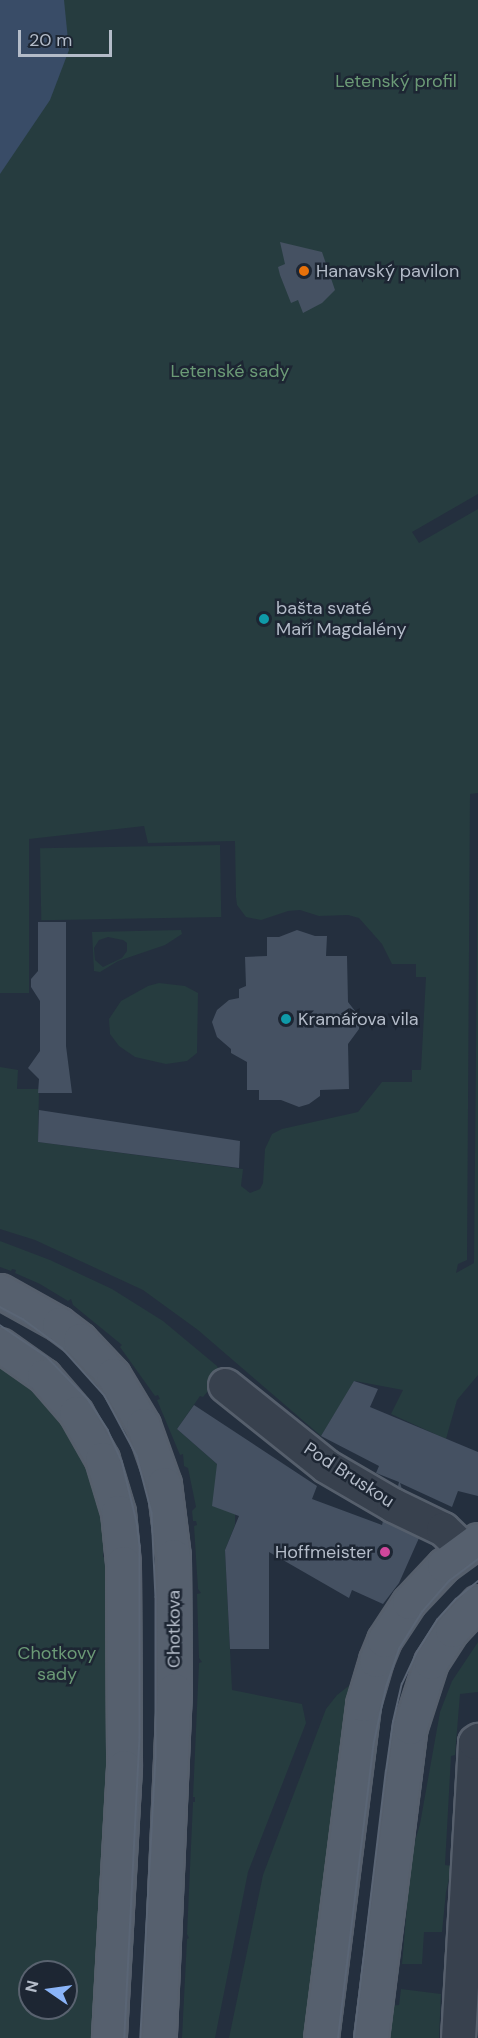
<!DOCTYPE html>
<html>
<head>
<meta charset="utf-8">
<style>
	body { margin:0 }
	#map { position:relative; width:478px; height:2038px; overflow:hidden; background:#242f3e; font-family:"DM Sans",sans-serif }
	div>[style] { position:absolute }
	.green>* { inset:0; background:#263c3f; transform-origin:0 0 }
	.water>* { inset:0; background:#394c67 }
	.building>* { inset:0; background:#455162 }
	.roads { filter:drop-shadow(2px 0 #565f6c) drop-shadow(-2px 0 #565f6c) drop-shadow(0 2px #565f6c) drop-shadow(0 -2px #565f6c) }
	.minor>* { height:33px; margin:-16.5px; padding:0 16.5px; transform-origin:16.5px; border-radius:16.5px; background:#38414e }
	.major>* { height:33px; margin:-16.5px; padding:0 16.5px; transform-origin:16.5px; border-radius:16.5px; background:#56606e }
	.tram>* { height:1.5px; margin:-0.75px; padding:0 0.75px; transform-origin:0.75px; border-radius:0.75px; background:#5a6575 }
	.dots>* { width:16px; height:16px; translate:-50% -50%; box-sizing:border-box; border:3px solid #1d2633; border-radius:50% }
	span { translate:-50% -50%; white-space:nowrap; text-align:center; line-height:1.15; -webkit-text-stroke:5px #1d2633; paint-order:stroke }
	.park-label { font-size:18px; color:#6b9a76 }
	.poi-label { font-size:18px; color:#b4bcc9 }
	.left { translate:0 -50%; text-align:left }
	.right { translate:-100% -50%; text-align:right }
	.street-label { font-size:18px; color:#b4bcc9 }
	.north { position:absolute; left:18px; top:1960px; width:60px; height:60px; box-sizing:border-box; background:#1d2633; border:2px solid #59626f; border-radius:50%; rotate:283deg; font-size:16px; font-weight:700; line-height:24px; text-align:center; color:#b4bcc9 }
	.north::after { content:''; display:block; margin:auto; width:21px; height:27px; background:#8ab4f8; clip-path:polygon(50% 0,100% 100%,50% 72%,0 100%) }
	.scale { position:absolute; left:18px; top:30px; width:94px; height:27px; box-sizing:border-box; border:3px solid #b4bcc9; border-top:0; padding-left:8px; font-size:18px; line-height:21px; white-space:nowrap; color:#b4bcc9; -webkit-text-stroke:4px #1d2633; paint-order:stroke }
</style>
</head>
<body>
<div id="map">
	<div class="green">
		<i style="clip-path:polygon(0 0,478px 0,478px 494px,412px 532px,419px 543px,478px 509px,478px 793px,470px 794px,467px 1260px,458px 1264px,456px 1273px,474px 1263px,478px 837px,478px 1375px,457px 1400px,446px 1439px,391px 1414px,403px 1390px,355px 1381px,321px 1436px,198px 1330px,143px 1290px,35px 1240px,0 1229px,0 1067px,18px 1070px,17px 1089px,39px 1089px,38px 1142px,243px 1169px,241px 1186px,250px 1193px,260px 1189px,263px 1183px,265px 1149px,272px 1134px,282px 1129px,358px 1112px,382px 1082px,412px 1082px,412px 1070px,421px 1070px,426px 977px,416px 977px,416px 964px,392px 964px,382px 944px,359px 918px,348px 915px,319px 916px,300px 910px,288px 911px,261px 920px,246px 917px,237px 905px,236px 897px,235px 841px,148px 843px,144px 826px,29px 839px,29px 993px,0 993px)"></i>
		<i style="left:220px;top:845px;width:72px;height:180px;rotate:89deg"></i>
		<i style="clip-path:polygon(evenodd,181px 930px,182px 934px,165px 945px,118px 961px,100px 972px,94px 971px,92px 932px,181px 930px,108px 937px,123px 940px,127px 943px,127px 951px,122px 958px,103px 967px,95px 960px,94px 948px,99px 940px,108px 937px)"></i>
		<i style="clip-path:polygon(159px 983px,185px 986px,198px 993px,197px 1053px,187px 1061px,166px 1064px,135px 1057px,119px 1046px,110px 1034px,109px 1019px,121px 1001px,148px 986px)"></i>
		<i style="clip-path:polygon(0 1241px,50px 1260px,112px 1289px,163px 1321px,217px 1366px,220px 1372px,219px 1378px,203px 1397px,200px 1396px,177px 1429px,217px 1464px,235px 1514px,235px 1525px,225px 1550px,232px 1690px,302px 1704px,306px 1723px,248px 1872px,215px 2038px,182px 2038px,187px 1939px,189px 1938px,187px 1934px,193px 1802px,195px 1802px,195px 1797px,193px 1797px,199px 1663px,202px 1662px,199px 1658px,197px 1594px,201px 1593px,198px 1589px,194px 1526px,197px 1525px,196px 1521px,193px 1521px,192px 1511px,196px 1507px,188px 1468px,184px 1466px,183px 1454px,180px 1455px,157px 1400px,160px 1399px,158px 1395px,155px 1396px,120px 1347px,122px 1345px,73px 1305px,71px 1299px,68px 1301px,40px 1284px,15px 1273px,16px 1270px,12px 1269px,11px 1271px,0 1267px)"></i>
		<i style="clip-path:polygon(evenodd,0 1355px,61px 1407px,107px 1497px,103px 1557px,112px 1559px,115px 1769px,100px 1900px,98px 2038px,0 2038px,0 1355px,30px 1972px,66px 1972px,66px 2008px,30px 2008px,30px 1972px)"></i>
		<i style="clip-path:polygon(478px 1642px,478px 1692px,460px 1694px,455px 1755px,451px 1756px,445px 1865px,452px 1866px,446px 1892px,442px 1932px,424px 1932px,422px 1964px,402px 1964px,407px 1906px,399px 1896px,420px 1824px,440px 1712px,452px 1681px)"></i>
		<i style="clip-path:polygon(355px 1681px,315px 2038px,229px 2038px,263px 1875px,326px 1709px,337px 1695px)"></i>
		<i style="clip-path:polygon(401px 1989px,441px 1994px,439px 2038px,384px 2038px,388px 2006px,399px 2005px)"></i>
	</div>
	<div class="water">
		<i style="clip-path:polygon(0 0,64px 0,69px 50px,50px 100px,0 174px)"></i>
	</div>
	<div class="building">
		<i style="clip-path:polygon(280px 242px,322px 252px,335px 290px,322px 303px,303px 313px,298px 300px,291px 303px,280px 275px,278px 267px,285px 264px)"></i>
		<i style="clip-path:polygon(38px 922px,66px 922px,66px 1046px,72px 1093px,38px 1093px,39px 1079px,28px 1068px,40px 1051px,40px 1001px,31px 987px,31px 979px,38px 971px)"></i>
		<i style="clip-path:polygon(297px 930px,315px 936px,327px 936px,326px 956px,347px 956px,348px 1002px,359px 1016px,359px 1029px,348px 1044px,349px 1089px,320px 1090px,320px 1096px,309px 1104px,299px 1107px,281px 1100px,259px 1100px,259px 1090px,247px 1090px,247px 1062px,231px 1053px,231px 1049px,217px 1037px,212px 1022px,217px 1010px,229px 1000px,239px 998px,239px 989px,246px 986px,245px 957px,267px 956px,267px 937px,279px 937px)"></i>
		<i style="clip-path:polygon(39px 1110px,240px 1141px,239px 1168px,38px 1142px)"></i>
		<i style="clip-path:polygon(354px 1381px,378px 1389px,370px 1407px,478px 1452px,478px 1496px,458px 1491px,452px 1507px,400px 1483px,402px 1489px,398px 1486px,399px 1482px,376px 1473px,379px 1466px,321px 1436px)"></i>
		<i style="clip-path:polygon(194px 1405px,317px 1486px,312px 1499px,382px 1525px,383px 1521px,419px 1538px,399px 1583px,383px 1604px,352px 1590px,349px 1598px,269px 1552px,269px 1649px,230px 1649px,225px 1550px,239px 1516px,212px 1506px,217px 1464px,177px 1429px)"></i>
	</div>
	<div class="roads">
		<div class="minor">
			<i style="left:225px;top:1385px;width:129px;rotate:38.7deg"></i>
			<i style="left:326px;top:1466px;width:78px;rotate:30.2deg"></i>
			<i style="left:393px;top:1505px;width:55px;rotate:25.6deg"></i>
			<i style="left:443px;top:1529px;width:29px;rotate:44deg"></i>
			<i style="left:458px;top:2038px;width:296px;rotate:-86.7deg"></i>
			<i style="left:475px;top:1742px;width:4px;rotate:-34deg"></i>
		</div>
		<div class="major">
			<i style="left:0;top:1291px;width:68px;rotate:29.2deg"></i>
			<i style="left:59px;top:1324px;width:26px;rotate:37deg"></i>
			<i style="left:80px;top:1340px;width:48px;rotate:46.7deg"></i>
			<i style="left:113px;top:1375px;width:58px;rotate:59deg"></i>
			<i style="left:143px;top:1425px;width:63px;rotate:70.4deg"></i>
			<i style="left:164px;top:1484px;width:73px;rotate:82.9deg"></i>
			<i style="left:173px;top:1556px;width:134px;rotate:89.6deg"></i>
			<i style="left:174px;top:1690px;width:348px;rotate:92.5deg"></i>
			<i style="left:0;top:1345px;width:54px;rotate:35.2deg"></i>
			<i style="left:44px;top:1376px;width:49px;rotate:49.1deg"></i>
			<i style="left:76px;top:1413px;width:53px;rotate:60.5deg"></i>
			<i style="left:102px;top:1459px;width:55px;rotate:73.2deg"></i>
			<i style="left:118px;top:1512px;width:51px;rotate:84.4deg"></i>
			<i style="left:123px;top:1563px;width:204px;rotate:89.7deg"></i>
			<i style="left:124px;top:1767px;width:271px;rotate:93.2deg"></i>
			<i style="left:321px;top:2038px;width:337px;rotate:-82.8deg"></i>
			<i style="left:363px;top:1704px;width:46px;rotate:-73.5deg"></i>
			<i style="left:376px;top:1660px;width:22px;rotate:-68deg"></i>
			<i style="left:384px;top:1640px;width:45px;rotate:-56.7deg"></i>
			<i style="left:409px;top:1602px;width:51px;rotate:-46.6deg"></i>
			<i style="left:444px;top:1565px;width:42px;rotate:-36.3deg"></i>
			<i style="left:371px;top:2038px;width:313px;rotate:-82.9deg"></i>
			<i style="left:410px;top:1727px;width:68px;rotate:-72.1deg"></i>
			<i style="left:431px;top:1662px;width:38px;rotate:-57deg"></i>
			<i style="left:452px;top:1630px;width:38px;rotate:-47deg"></i>
		</div>
	</div>
	<div class="tram">
		<i style="left:0;top:1307px;width:26px;rotate:28deg"></i>
		<i style="left:23px;top:1319px;width:49px;rotate:36.6deg"></i>
		<i style="left:62px;top:1348px;width:64px;rotate:48.1deg"></i>
		<i style="left:105px;top:1396px;width:68px;rotate:61.9deg"></i>
		<i style="left:137px;top:1456px;width:59px;rotate:75.3deg"></i>
		<i style="left:152px;top:1513px;width:84px;rotate:87.3deg"></i>
		<i style="left:156px;top:1597px;width:160px;rotate:90deg"></i>
		<i style="left:156px;top:1757px;width:281px;rotate:93.1deg"></i>
		<i style="left:0;top:1325px;width:57px;rotate:34.2deg"></i>
		<i style="left:47px;top:1357px;width:59px;rotate:45.7deg"></i>
		<i style="left:88px;top:1399px;width:37px;rotate:57deg"></i>
		<i style="left:108px;top:1430px;width:34px;rotate:66deg"></i>
		<i style="left:122px;top:1461px;width:63px;rotate:76.2deg"></i>
		<i style="left:137px;top:1522px;width:24px;rotate:83deg"></i>
		<i style="left:140px;top:1546px;width:191px;rotate:90deg"></i>
		<i style="left:140px;top:1737px;width:301px;rotate:92.9deg"></i>
		<i style="left:338px;top:2038px;width:298px;rotate:-83.1deg"></i>
		<i style="left:374px;top:1742px;width:56px;rotate:-77.7deg"></i>
		<i style="left:386px;top:1687px;width:40px;rotate:-71.1deg"></i>
		<i style="left:399px;top:1649px;width:44px;rotate:-58.1deg"></i>
		<i style="left:422px;top:1612px;width:41px;rotate:-48.9deg"></i>
		<i style="left:449px;top:1581px;width:36px;rotate:-37deg"></i>
		<i style="left:354px;top:2038px;width:269px;rotate:-83.2deg"></i>
		<i style="left:386px;top:1771px;width:49px;rotate:-81.9deg"></i>
		<i style="left:393px;top:1722px;width:39px;rotate:-77deg"></i>
		<i style="left:402px;top:1684px;width:35px;rotate:-65deg"></i>
		<i style="left:417px;top:1652px;width:38px;rotate:-58deg"></i>
		<i style="left:437px;top:1620px;width:28px;rotate:-48deg"></i>
		<i style="left:456px;top:1599px;width:28px;rotate:-39deg"></i>
	</div>
	<div class="dots">
		<i style="left:304px;top:271px;background:#e8710a"></i>
		<i style="left:264px;top:619px;background:#0f9aa8"></i>
		<i style="left:286px;top:1019px;background:#0f9aa8"></i>
		<i style="left:385px;top:1552px;background:#d1479c"></i>
	</div>
	<div class="park-label">
		<span style="left:396px;top:81px">Letenský profil</span>
		<span style="left:230px;top:371px">Letenské sady</span>
		<span style="left:57px;top:1664px">Chotkovy<br>sady</span>
	</div>
	<div class="poi-label">
		<span class="left" style="left:316px;top:271px">Hanavský pavilon</span>
		<span class="left" style="left:276px;top:619px">bašta svaté<br>Maří Magdalény</span>
		<span class="left" style="left:298px;top:1019px">Kramářova vila</span>
		<span class="right" style="left:373px;top:1552px">Hoffmeister</span>
	</div>
	<div class="street-label">
		<span style="left:349px;top:1475px;rotate:33deg">Pod Bruskou</span>
		<span style="left:174px;top:1629px;rotate:-90deg">Chotkova</span>
	</div>
	<div class="north">N</div>
	<div class="scale">20 m</div>
</div>
</body>
</html>
